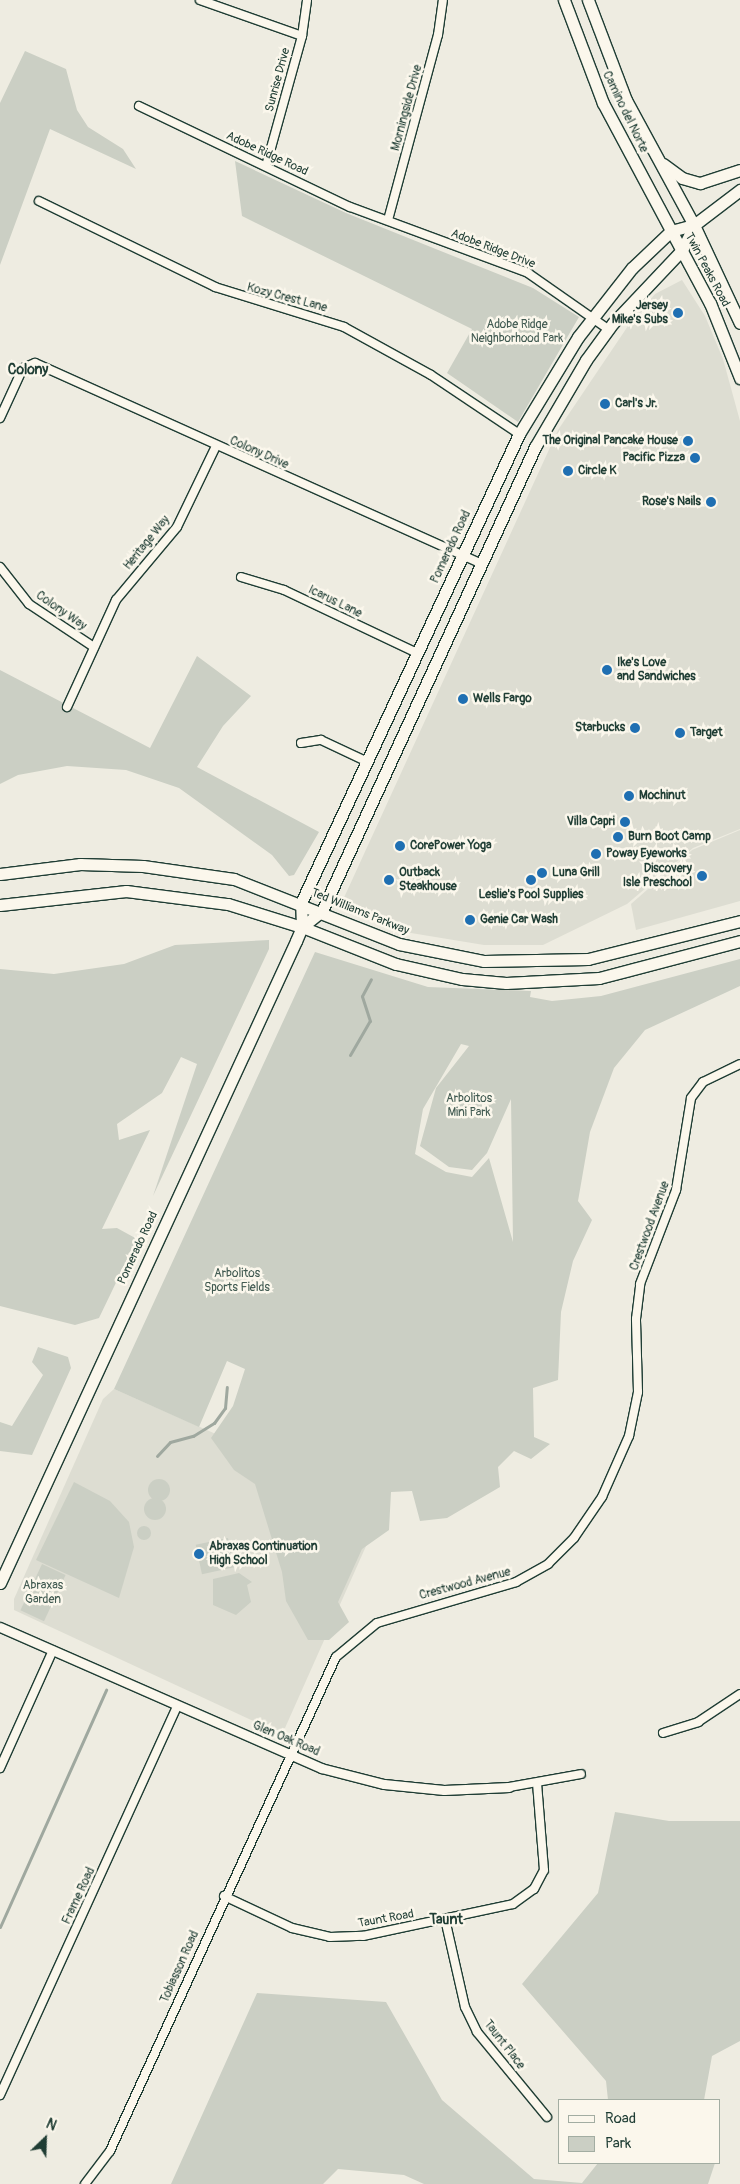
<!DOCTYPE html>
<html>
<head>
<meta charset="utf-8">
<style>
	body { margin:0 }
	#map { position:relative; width:740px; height:2184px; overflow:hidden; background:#eeece1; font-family:Pangolin,sans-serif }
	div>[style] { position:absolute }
	.built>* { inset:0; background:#ddddd2 }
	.green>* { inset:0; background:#cbcfc4; transform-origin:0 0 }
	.round { border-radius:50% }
	.stream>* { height:3px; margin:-1.5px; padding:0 1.5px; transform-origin:1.5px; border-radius:1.5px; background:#9fa89f }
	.roads { filter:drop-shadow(1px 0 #1f3d34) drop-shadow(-1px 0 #1f3d34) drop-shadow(0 1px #1f3d34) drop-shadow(0 -1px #1f3d34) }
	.minor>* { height:8px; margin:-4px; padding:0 4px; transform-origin:4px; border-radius:4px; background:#fbf7ec }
	.tertiary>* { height:9px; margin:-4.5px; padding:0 4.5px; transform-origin:4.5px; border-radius:4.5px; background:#fbf7ec }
	.primary>* { height:11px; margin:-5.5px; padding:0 5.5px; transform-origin:5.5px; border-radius:5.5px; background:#fbf7ec }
	.dots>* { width:14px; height:14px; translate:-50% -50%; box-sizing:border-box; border:2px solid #fbf7ec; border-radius:50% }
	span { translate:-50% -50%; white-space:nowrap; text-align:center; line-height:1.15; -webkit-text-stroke:5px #fbf7ec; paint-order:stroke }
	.street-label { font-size:12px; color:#1f3d34 }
	.poi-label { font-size:12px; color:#1f3d34; font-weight:700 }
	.right { translate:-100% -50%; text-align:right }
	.left { translate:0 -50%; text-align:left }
	.park-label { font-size:12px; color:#415a51 }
	.neighbourhood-label { font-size:14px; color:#1f3d34; font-weight:700 }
	.legend { position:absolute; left:558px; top:2099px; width:162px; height:65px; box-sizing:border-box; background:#fbf7ec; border:1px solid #a3ada2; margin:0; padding:6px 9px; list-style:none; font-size:15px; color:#1f3d34 }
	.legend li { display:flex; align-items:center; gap:10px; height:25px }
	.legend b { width:25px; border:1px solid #a3ada2 }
	.north { position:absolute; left:20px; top:2114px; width:50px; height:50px; -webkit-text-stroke:4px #fbf7ec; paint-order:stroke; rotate:24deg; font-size:14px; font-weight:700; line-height:20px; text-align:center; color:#1f3d34 }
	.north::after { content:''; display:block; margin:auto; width:18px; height:22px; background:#1f3d34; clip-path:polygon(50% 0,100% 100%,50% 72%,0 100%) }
</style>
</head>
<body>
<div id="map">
	<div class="built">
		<i style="clip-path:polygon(682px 280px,705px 316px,723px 359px,740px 421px,740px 829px,693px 848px,627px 904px,543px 945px,484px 945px,411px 933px,356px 910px,342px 902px,558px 430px,628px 326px,655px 294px)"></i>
		<i style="clip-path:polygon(740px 830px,740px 901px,636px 930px,631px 904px,692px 850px)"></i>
		<i style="clip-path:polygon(114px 1389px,383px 1508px,285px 1728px,275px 1731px,14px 1610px,14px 1599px,103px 1399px)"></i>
	</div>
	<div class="green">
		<i style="clip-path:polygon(25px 51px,66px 69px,77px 110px,88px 127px,123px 149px,136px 169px,50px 129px,0 265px,0 103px)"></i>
		<i style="clip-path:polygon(235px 161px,346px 213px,533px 288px,579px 317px,518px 422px,447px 373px,472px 329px,242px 216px)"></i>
		<i style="clip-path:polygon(197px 656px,251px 696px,223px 726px,197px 767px,319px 832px,294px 875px,289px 876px,272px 855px,179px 788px,126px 770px,67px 766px,18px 775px,0 784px,0 670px,150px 748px)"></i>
		<i style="clip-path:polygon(269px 940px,269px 949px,153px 1196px,197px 1064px,181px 1057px,162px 1093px,117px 1124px,119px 1140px,150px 1130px,102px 1229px,117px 1228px,137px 1239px,99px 1318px,75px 1325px,0 1306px,0 969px,54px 974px,124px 964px,175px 945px)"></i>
		<i style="clip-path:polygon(evenodd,315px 952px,428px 987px,531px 991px,530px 997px,552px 1001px,601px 996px,740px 959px,740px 986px,645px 1030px,614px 1068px,590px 1132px,578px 1201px,592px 1220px,573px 1261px,561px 1312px,558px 1380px,533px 1388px,534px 1437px,550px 1444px,531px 1459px,514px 1451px,498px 1467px,500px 1487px,447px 1518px,420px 1521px,412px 1491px,391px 1492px,389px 1530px,362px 1549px,338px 1602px,349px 1622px,329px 1640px,308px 1640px,286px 1601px,282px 1572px,255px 1484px,234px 1470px,211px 1438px,233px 1406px,245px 1369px,227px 1361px,199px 1427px,114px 1389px,315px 952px,461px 1044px,469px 1046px,436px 1088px,420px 1146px,449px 1167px,472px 1170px,487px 1153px,511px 1099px,513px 1242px,489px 1158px,472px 1177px,446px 1172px,415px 1154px,423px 1109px,461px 1044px)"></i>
		<i style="clip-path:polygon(38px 1347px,68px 1357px,71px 1368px,32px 1455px,0 1451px,0 1422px,12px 1426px,43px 1375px,32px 1362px)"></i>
		<i class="round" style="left:148px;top:1479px;width:22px;height:22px"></i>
		<i style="clip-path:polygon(74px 1482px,110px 1501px,129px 1522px,134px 1547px,119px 1598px,36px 1560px)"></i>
		<i class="round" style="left:144px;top:1498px;width:22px;height:22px"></i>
		<i class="round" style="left:137px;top:1526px;width:14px;height:14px"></i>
		<i style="left:228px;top:1538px;width:30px;height:33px;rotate:78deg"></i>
		<i style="left:42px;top:1564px;width:26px;height:51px;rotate:25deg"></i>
		<i style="clip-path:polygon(239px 1573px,252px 1582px,247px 1585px,251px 1602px,236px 1615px,213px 1605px,213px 1579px)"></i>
		<i style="clip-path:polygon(615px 1812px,669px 1821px,740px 1821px,740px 2041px,712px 2056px,704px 2100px,608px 2100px,606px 2081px,522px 1984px,598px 1893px)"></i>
		<i style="clip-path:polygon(257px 1993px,386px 2002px,442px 2100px,534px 2179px,582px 2183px,598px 2163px,715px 2163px,708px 2184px,424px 2184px,404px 2175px,338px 2169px,323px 2184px,171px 2184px)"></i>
	</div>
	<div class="stream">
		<i style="left:350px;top:1055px;width:39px;rotate:-60deg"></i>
		<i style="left:370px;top:1021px;width:26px;rotate:-108deg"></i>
		<i style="left:362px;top:996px;width:19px;rotate:-62deg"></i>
		<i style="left:157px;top:1456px;width:19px;rotate:-47deg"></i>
		<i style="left:170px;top:1442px;width:24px;rotate:-15deg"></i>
		<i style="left:193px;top:1436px;width:25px;rotate:-32deg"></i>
		<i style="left:214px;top:1423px;width:19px;rotate:-54deg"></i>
		<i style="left:225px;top:1408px;width:21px;rotate:-85deg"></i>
		<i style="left:0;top:1927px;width:260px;rotate:-65.9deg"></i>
	</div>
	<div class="roads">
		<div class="minor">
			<i style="left:200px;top:0;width:108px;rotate:19.4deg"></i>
			<i style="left:139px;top:106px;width:234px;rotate:25.6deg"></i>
			<i style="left:350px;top:207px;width:190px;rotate:20.3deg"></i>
			<i style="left:528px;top:273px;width:98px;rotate:35deg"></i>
			<i style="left:266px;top:166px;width:135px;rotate:-74.5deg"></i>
			<i style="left:302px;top:36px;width:36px;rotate:-82deg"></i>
			<i style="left:39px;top:201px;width:196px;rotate:26deg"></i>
			<i style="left:215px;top:287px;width:135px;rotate:17.2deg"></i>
			<i style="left:344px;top:327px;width:99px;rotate:28.9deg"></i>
			<i style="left:431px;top:375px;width:106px;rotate:33.8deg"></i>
			<i style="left:388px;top:220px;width:192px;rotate:-74.9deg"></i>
			<i style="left:438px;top:35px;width:35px;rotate:-82deg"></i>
			<i style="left:0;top:418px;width:55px;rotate:-65.3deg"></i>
			<i style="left:23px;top:368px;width:13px;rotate:-23deg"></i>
			<i style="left:35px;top:363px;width:488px;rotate:24.2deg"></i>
			<i style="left:0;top:567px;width:47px;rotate:51.9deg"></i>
			<i style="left:29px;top:604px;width:78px;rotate:33.5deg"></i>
			<i style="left:241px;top:577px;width:45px;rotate:16.8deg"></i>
			<i style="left:284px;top:590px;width:147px;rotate:25.3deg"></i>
			<i style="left:67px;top:707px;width:118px;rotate:-65.4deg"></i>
			<i style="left:116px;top:600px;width:95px;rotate:-50.1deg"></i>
			<i style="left:177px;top:527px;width:90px;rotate:-64.3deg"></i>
			<i style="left:301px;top:743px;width:20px;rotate:-9deg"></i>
			<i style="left:321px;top:740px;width:52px;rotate:25.1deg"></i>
			<i style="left:663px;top:1733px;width:37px;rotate:-17deg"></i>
			<i style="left:698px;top:1722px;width:50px;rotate:-33.7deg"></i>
			<i style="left:0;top:1768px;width:129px;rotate:-65.8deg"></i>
			<i style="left:509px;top:1787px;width:73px;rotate:-10.2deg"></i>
			<i style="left:224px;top:1896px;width:75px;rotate:25.2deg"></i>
			<i style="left:292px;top:1928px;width:39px;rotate:13deg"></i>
			<i style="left:330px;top:1937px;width:33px;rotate:-2deg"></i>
			<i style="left:363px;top:1936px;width:153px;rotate:-12deg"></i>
			<i style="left:513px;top:1904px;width:26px;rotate:-36deg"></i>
			<i style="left:534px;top:1889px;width:21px;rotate:-62deg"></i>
			<i style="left:544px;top:1870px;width:87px;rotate:-94.6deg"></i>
			<i style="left:445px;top:1919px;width:90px;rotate:77.2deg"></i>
			<i style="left:465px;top:2007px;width:28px;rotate:64deg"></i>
			<i style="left:477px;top:2032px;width:110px;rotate:50.5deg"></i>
			<i style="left:0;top:2095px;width:427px;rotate:-65.5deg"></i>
			<i style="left:85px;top:2184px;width:41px;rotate:-52.9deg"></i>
			<i style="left:110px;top:2151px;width:543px;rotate:-65.42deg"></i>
			<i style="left:336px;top:1657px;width:53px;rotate:-39.7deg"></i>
			<i style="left:377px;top:1623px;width:145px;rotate:-16.4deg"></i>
			<i style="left:516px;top:1582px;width:37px;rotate:-29deg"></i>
			<i style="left:548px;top:1564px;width:37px;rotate:-45deg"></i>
			<i style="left:574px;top:1538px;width:50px;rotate:-55.7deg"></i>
			<i style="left:602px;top:1497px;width:67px;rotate:-66.1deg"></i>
			<i style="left:629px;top:1436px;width:45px;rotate:-78.4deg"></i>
			<i style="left:638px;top:1392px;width:73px;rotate:-91.6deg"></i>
			<i style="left:636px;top:1319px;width:35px;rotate:-83deg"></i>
			<i style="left:640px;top:1284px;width:101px;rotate:-69deg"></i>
			<i style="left:676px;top:1190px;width:93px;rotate:-80.7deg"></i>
			<i style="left:691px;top:1098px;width:20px;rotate:-53deg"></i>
			<i style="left:703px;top:1082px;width:41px;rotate:-25.9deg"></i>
		</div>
		<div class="tertiary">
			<i style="left:0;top:1627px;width:351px;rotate:23.7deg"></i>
			<i style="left:321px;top:1768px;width:65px;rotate:14.3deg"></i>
			<i style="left:384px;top:1784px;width:60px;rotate:5.7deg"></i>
			<i style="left:444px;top:1790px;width:65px;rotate:-2.6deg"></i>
		</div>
		<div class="primary">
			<i style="left:564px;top:0;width:110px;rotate:69.3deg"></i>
			<i style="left:603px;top:103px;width:227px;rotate:61.9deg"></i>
			<i style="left:710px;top:303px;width:81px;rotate:68.2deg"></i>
			<i style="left:588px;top:0;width:107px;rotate:69.2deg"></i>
			<i style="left:626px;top:100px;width:142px;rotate:61.5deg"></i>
			<i style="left:694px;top:225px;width:108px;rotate:64.9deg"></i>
			<i style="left:663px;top:164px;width:24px;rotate:36deg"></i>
			<i style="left:682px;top:178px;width:19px;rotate:16deg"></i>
			<i style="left:700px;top:183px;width:42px;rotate:-18deg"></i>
			<i style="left:0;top:874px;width:81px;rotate:-7.1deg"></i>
			<i style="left:80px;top:864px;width:63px;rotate:1.8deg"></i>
			<i style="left:143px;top:866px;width:92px;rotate:8.1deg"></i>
			<i style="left:234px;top:879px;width:177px;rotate:21.5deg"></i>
			<i style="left:399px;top:944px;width:87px;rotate:11.3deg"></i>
			<i style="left:484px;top:961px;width:104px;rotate:-1.1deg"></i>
			<i style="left:588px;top:959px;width:157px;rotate:-14deg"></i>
			<i style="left:0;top:905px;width:127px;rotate:-6.3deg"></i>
			<i style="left:126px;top:891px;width:103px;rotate:7.3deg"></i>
			<i style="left:228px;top:904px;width:77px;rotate:17.3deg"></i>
			<i style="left:302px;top:927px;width:101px;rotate:21.5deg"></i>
			<i style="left:396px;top:964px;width:68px;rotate:12.8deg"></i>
			<i style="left:462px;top:979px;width:44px;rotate:5.2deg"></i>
			<i style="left:506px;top:983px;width:93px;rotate:-3.1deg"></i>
			<i style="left:599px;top:978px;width:146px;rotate:-14.7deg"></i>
			<i style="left:302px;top:927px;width:26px;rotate:-39deg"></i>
			<i style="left:322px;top:911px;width:511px;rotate:-65.34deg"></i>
			<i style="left:535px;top:447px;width:101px;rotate:-59.6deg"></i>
			<i style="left:586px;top:360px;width:46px;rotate:-53.9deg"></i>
			<i style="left:613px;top:323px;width:100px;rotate:-46.6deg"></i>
			<i style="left:682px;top:250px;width:28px;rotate:-64deg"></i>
			<i style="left:0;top:1583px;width:707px;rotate:-65.25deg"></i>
			<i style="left:296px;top:941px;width:15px;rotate:-67deg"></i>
			<i style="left:302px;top:927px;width:24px;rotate:-92deg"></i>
			<i style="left:301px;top:903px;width:517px;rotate:-65.07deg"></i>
			<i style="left:519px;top:434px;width:114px;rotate:-58.7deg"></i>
			<i style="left:578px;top:337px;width:88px;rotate:-52deg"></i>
			<i style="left:632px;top:268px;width:54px;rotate:-43.5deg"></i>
			<i style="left:671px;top:231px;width:24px;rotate:-15deg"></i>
			<i style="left:694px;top:225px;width:58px;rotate:-37.3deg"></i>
		</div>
	</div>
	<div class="dots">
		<i style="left:678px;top:313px;background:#1f6fb2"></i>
		<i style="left:605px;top:404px;background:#1f6fb2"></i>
		<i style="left:688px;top:441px;background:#1f6fb2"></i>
		<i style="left:695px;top:458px;background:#1f6fb2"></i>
		<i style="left:568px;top:471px;background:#1f6fb2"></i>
		<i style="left:711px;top:502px;background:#1f6fb2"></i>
		<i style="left:607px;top:670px;background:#1f6fb2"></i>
		<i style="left:463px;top:699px;background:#1f6fb2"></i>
		<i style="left:635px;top:728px;background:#1f6fb2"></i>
		<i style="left:680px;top:733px;background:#1f6fb2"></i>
		<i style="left:629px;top:796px;background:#1f6fb2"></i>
		<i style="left:625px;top:822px;background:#1f6fb2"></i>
		<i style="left:618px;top:837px;background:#1f6fb2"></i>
		<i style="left:400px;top:846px;background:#1f6fb2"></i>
		<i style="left:596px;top:854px;background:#1f6fb2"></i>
		<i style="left:542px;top:873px;background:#1f6fb2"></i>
		<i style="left:702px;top:876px;background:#1f6fb2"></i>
		<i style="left:389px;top:880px;background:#1f6fb2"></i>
		<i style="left:531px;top:880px;background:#1f6fb2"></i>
		<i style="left:470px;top:920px;background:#1f6fb2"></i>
		<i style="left:199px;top:1554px;background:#1f6fb2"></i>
	</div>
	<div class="street-label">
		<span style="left:278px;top:80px;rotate:-75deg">Sunrise Drive</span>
		<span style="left:407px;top:108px;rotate:-75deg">Morningside Drive</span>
		<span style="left:625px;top:112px;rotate:64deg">Camino del Norte</span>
		<span style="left:267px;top:154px;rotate:25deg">Adobe Ridge Road</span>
		<span style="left:493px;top:249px;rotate:21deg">Adobe Ridge Drive</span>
		<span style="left:707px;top:270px;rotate:62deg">Twin Peaks Road</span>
		<span style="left:287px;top:298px;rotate:15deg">Kozy Crest Lane</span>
		<span style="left:259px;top:453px;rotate:24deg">Colony Drive</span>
		<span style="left:147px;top:543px;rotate:-51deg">Heritage Way</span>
		<span style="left:451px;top:547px;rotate:-65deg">Pomerado Road</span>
		<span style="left:335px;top:602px;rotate:26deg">Icarus Lane</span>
		<span style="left:61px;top:611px;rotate:35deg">Colony Way</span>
		<span style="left:360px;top:912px;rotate:22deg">Ted Williams Parkway</span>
		<span style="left:650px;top:1226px;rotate:-70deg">Crestwood Avenue</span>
		<span style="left:138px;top:1248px;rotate:-65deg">Pomerado Road</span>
		<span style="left:465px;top:1584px;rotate:-15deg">Crestwood Avenue</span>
		<span style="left:286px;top:1739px;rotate:23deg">Glen Oak Road</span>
		<span style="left:79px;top:1896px;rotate:-65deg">Frame Road</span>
		<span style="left:386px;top:1919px;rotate:-10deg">Taunt Road</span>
		<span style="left:180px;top:1967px;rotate:-66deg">Tobiasson Road</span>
		<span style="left:504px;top:2045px;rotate:52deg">Taunt Place</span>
	</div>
	<div class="poi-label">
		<span class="right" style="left:668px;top:313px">Jersey<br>Mike's Subs</span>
		<span class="left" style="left:615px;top:404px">Carl's Jr.</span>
		<span class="right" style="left:678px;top:441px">The Original Pancake House</span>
		<span class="right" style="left:685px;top:458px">Pacific Pizza</span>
		<span class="left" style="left:578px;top:471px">Circle K</span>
		<span class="right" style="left:701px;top:502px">Rose's Nails</span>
		<span class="left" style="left:617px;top:670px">Ike's Love<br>and Sandwiches</span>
		<span class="left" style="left:473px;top:699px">Wells Fargo</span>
		<span class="right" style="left:625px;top:728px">Starbucks</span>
		<span class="left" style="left:690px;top:733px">Target</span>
		<span class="left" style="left:639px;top:796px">Mochinut</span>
		<span class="right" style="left:615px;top:822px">Villa Capri</span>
		<span class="left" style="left:628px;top:837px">Burn Boot Camp</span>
		<span class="left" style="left:410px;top:846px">CorePower Yoga</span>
		<span class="left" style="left:606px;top:854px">Poway Eyeworks</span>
		<span class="right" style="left:692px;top:876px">Discovery<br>Isle Preschool</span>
		<span class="left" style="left:399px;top:880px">Outback<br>Steakhouse</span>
		<span class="left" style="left:552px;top:873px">Luna Grill</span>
		<span style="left:531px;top:895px">Leslie's Pool Supplies</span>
		<span class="left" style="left:480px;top:920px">Genie Car Wash</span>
		<span class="left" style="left:209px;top:1554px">Abraxas Continuation<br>High School</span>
	</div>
	<div class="park-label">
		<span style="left:517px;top:332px">Adobe Ridge<br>Neighborhood Park</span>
		<span style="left:469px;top:1106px">Arbolitos<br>Mini Park</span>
		<span style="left:237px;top:1281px">Arbolitos<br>Sports Fields</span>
		<span style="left:43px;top:1593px">Abraxas<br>Garden</span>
	</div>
	<div class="neighbourhood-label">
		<span style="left:28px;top:370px">Colony</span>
		<span style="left:446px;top:1920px">Taunt</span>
	</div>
	<ul class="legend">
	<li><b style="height:6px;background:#fbf7ec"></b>Road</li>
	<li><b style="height:14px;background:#cbcfc4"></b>Park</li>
	</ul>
	<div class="north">N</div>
</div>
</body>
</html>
